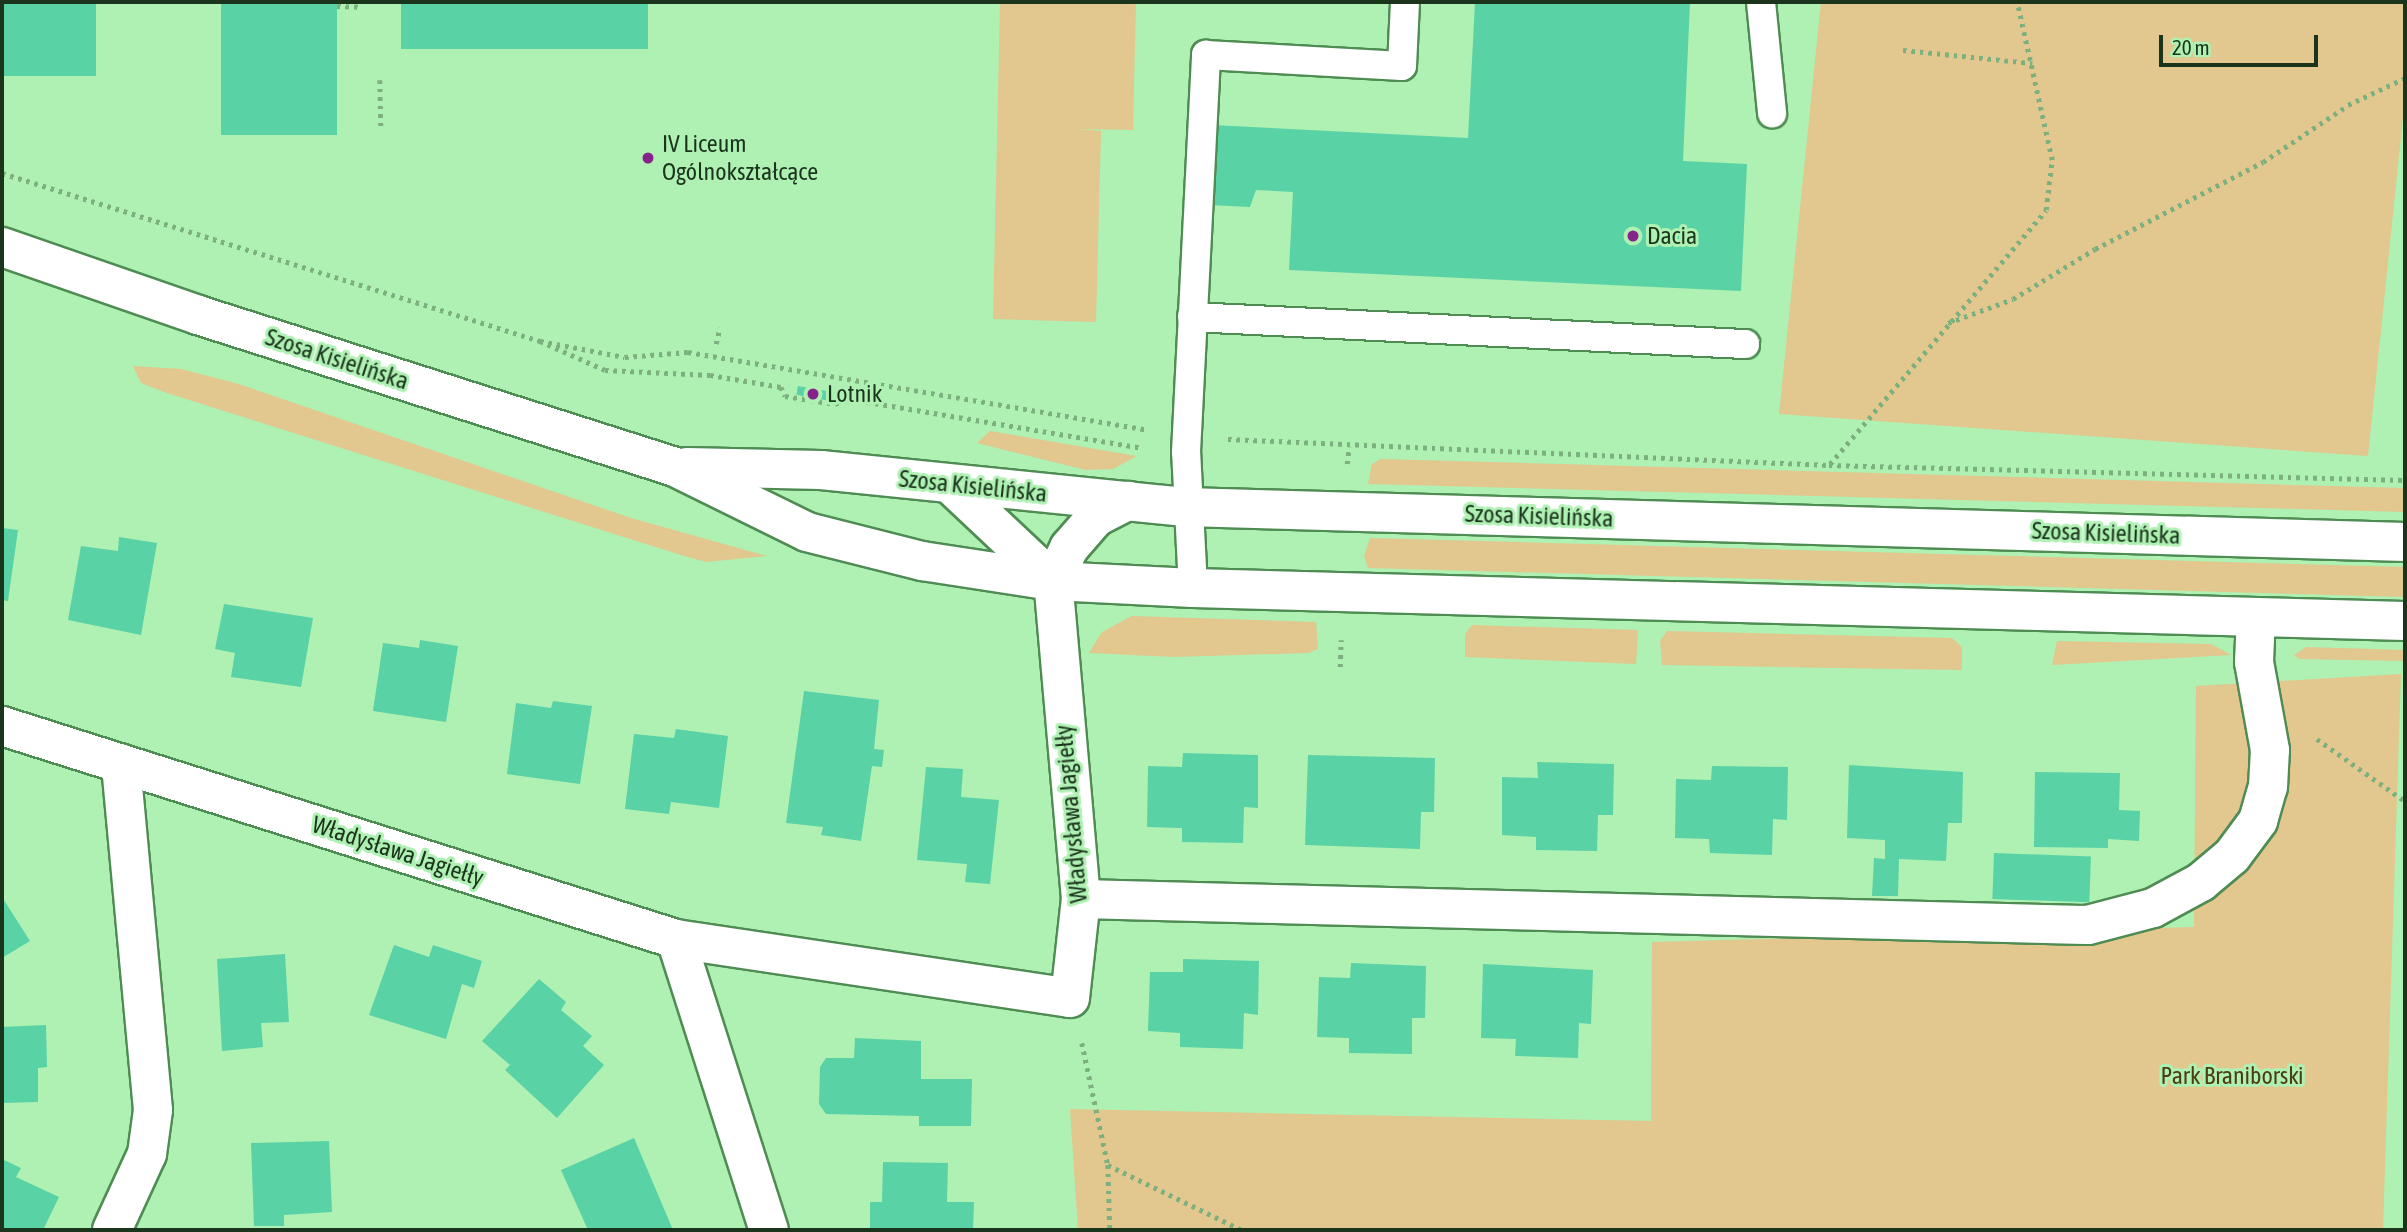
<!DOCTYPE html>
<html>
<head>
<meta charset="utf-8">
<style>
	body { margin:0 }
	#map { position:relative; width:2407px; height:1232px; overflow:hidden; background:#aff0b3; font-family:"Asap Condensed",sans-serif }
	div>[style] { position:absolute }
	.green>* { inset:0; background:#e2c78e }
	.building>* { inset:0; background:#59d2a6; transform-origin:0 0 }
	.path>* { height:4.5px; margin-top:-2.25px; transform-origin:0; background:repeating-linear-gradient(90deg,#7cb07f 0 3.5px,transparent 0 8.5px) }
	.roads { filter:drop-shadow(2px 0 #4f8c54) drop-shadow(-2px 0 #4f8c54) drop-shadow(0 2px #4f8c54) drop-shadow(0 -2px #4f8c54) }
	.service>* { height:28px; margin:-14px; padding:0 14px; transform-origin:14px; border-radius:14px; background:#fff }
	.minor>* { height:38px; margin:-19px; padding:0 19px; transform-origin:19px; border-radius:19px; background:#fff }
	.tertiary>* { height:38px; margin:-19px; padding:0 19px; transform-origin:19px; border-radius:19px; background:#fff }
	.dots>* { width:19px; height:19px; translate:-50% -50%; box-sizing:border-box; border:4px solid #aff0b3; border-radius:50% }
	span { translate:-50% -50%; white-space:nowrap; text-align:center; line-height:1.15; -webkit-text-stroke:6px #aff0b3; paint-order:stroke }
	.poi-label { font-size:24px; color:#1b351d }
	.left { translate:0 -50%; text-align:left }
	.street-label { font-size:24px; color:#1b351d }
	.park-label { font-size:24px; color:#4d3c11 }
	.frame { position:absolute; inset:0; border:4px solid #1b351d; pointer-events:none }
	.scale { position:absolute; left:2159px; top:35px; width:159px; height:32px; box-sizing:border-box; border:4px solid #1b351d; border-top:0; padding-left:9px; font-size:21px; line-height:24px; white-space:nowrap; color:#1b351d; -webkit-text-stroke:5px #aff0b3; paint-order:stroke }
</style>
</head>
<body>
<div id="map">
	<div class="green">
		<i style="clip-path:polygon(1000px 2px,1136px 2px,1133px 130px,1078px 129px,1101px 131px,1096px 322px,993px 319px)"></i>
		<i style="clip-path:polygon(1821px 2px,2405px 2px,2405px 98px,2368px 456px,1779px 414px)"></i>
		<i style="clip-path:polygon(133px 366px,181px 369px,239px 384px,631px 518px,767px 556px,706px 562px,684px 556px,167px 393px,141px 383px)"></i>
		<i style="clip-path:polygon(990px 431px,1137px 456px,1113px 469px,1086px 470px,977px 443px)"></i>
		<i style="clip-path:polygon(1381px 459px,2405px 488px,2405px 512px,1368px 484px,1372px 464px)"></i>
		<i style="clip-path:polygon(1370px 538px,2405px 567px,2405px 597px,1368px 568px,1364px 556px)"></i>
		<i style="clip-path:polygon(1132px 616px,1316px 622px,1318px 649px,1308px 653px,1174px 657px,1089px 653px,1102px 632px)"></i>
		<i style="clip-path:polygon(1472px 625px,1638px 630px,1636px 664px,1465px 657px,1465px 634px)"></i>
		<i style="clip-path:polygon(1667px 631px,1952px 638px,1962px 647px,1962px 670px,1662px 665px,1660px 641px)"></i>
		<i style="clip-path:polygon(2057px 641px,2211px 644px,2231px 655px,2052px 665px)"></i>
		<i style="clip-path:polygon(2306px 647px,2405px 650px,2405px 661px,2299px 659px,2294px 655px)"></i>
		<i style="clip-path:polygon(2401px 674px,2383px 1230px,1078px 1230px,1070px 1109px,1651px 1121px,1652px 942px,2194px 927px,2196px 686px)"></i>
	</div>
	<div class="building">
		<i style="left:2px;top:2px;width:94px;height:74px"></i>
		<i style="left:221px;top:2px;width:116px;height:133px"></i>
		<i style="left:401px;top:2px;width:247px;height:47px"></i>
		<i style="clip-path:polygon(1475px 2px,1690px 2px,1683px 161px,1747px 164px,1741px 291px,1289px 270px,1293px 192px,1256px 190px,1250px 207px,1209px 205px,1212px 125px,1468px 138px)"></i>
		<i style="left:798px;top:386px;width:35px;height:9px;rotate:10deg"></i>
		<i style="clip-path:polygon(2px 528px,18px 530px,8px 601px,2px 600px)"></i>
		<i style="clip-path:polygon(119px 537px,157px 543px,141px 635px,68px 620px,81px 546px,118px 551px)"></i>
		<i style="clip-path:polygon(224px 604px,313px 618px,301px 687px,231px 677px,235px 653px,215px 649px)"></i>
		<i style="clip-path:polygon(420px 640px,458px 646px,446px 722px,373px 711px,383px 643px,419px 648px)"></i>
		<i style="clip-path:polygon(804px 691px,879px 700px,874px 749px,884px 750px,882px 767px,872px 766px,861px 841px,821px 835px,823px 827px,786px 823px)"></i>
		<i style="clip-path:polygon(553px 701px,592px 706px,580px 784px,507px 774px,516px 703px,551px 708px)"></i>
		<i style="clip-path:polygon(676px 729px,728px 736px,719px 808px,671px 802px,669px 814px,625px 809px,634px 734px,674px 738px)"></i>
		<i style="clip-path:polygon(1183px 753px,1258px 755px,1258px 808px,1244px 807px,1243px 843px,1182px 842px,1182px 828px,1147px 827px,1148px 766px,1182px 767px)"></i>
		<i style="clip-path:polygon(1308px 755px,1435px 758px,1434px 812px,1421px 812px,1420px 849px,1305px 845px)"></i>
		<i style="clip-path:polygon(1537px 762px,1614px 764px,1613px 815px,1598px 815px,1597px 851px,1536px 850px,1536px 837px,1502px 835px,1502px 777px,1538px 778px)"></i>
		<i style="clip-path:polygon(1849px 765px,1963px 772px,1962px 823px,1948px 823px,1946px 861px,1899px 859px,1898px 896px,1872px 896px,1874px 858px,1885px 859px,1885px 840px,1847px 838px)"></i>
		<i style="clip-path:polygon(1712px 766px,1788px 767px,1787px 820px,1773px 819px,1772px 855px,1710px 853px,1709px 839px,1675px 838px,1676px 779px,1711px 780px)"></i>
		<i style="clip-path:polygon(926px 767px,963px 769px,961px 797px,999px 800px,990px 884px,965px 882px,967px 864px,917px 860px)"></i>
		<i style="clip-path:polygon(2035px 772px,2120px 773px,2119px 810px,2140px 811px,2139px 841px,2108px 839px,2108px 848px,2034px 847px)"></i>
		<i style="left:1994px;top:853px;width:97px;height:46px;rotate:2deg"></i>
		<i style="clip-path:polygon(2px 897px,30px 941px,2px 958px)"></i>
		<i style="clip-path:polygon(394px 945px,429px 957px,433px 945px,482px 961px,474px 988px,462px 984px,446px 1039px,369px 1015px)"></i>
		<i style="clip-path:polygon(285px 954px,289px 1022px,261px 1023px,263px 1047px,222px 1051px,217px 959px)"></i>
		<i style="clip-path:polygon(1183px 959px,1259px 961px,1258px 1015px,1244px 1013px,1243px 1049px,1180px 1047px,1180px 1033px,1148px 1031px,1150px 972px,1183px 972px)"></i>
		<i style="clip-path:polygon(1351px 963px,1426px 966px,1425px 1018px,1412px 1018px,1412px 1054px,1349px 1053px,1349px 1038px,1317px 1037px,1319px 977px,1350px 978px)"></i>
		<i style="clip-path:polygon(1483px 964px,1593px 970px,1591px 1024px,1579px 1023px,1578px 1058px,1515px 1056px,1516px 1039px,1481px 1038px)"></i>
		<i style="clip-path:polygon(539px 979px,566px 1002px,561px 1010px,592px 1036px,583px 1046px,604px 1065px,557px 1118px,505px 1070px,510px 1065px,482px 1041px)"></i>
		<i style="clip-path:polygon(46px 1025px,47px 1067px,38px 1068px,38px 1102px,2px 1103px,2px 1027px)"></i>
		<i style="clip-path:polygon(855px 1038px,921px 1041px,921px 1079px,972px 1079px,971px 1126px,919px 1126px,919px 1116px,826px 1114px,819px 1104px,820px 1067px,826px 1058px,854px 1058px)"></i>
		<i style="clip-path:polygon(634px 1138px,673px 1230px,588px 1230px,561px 1170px)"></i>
		<i style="clip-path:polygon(329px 1141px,332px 1212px,284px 1215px,284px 1226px,254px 1226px,251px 1143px)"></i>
		<i style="clip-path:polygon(2px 1159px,21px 1168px,16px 1177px,59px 1197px,43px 1230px,2px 1230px)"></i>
		<i style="clip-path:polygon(883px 1162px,948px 1163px,947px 1202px,974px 1202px,973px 1230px,870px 1230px,870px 1202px,882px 1202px)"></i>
	</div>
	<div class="path">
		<i style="left:337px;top:6px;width:23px;rotate:2deg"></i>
		<i style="left:1903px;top:50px;width:130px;rotate:5.8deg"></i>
		<i style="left:380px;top:80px;width:48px;rotate:88.8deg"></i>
		<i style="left:2px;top:173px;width:564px;rotate:17.34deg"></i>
		<i style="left:540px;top:341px;width:71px;rotate:24deg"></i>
		<i style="left:605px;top:370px;width:105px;rotate:2.7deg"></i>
		<i style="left:710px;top:375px;width:72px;rotate:9.6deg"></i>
		<i style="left:781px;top:387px;width:10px;rotate:66deg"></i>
		<i style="left:785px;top:396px;width:51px;rotate:9.1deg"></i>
		<i style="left:835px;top:404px;width:16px;rotate:-18deg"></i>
		<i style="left:850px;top:399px;width:297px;rotate:9.5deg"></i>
		<i style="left:1948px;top:323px;width:69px;rotate:-20.3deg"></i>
		<i style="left:2013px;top:299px;width:96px;rotate:-31.4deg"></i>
		<i style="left:2095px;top:249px;width:189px;rotate:-27.4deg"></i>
		<i style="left:2263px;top:162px;width:102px;rotate:-33.8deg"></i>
		<i style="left:2348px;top:105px;width:63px;rotate:-25.3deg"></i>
		<i style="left:540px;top:341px;width:86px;rotate:10.7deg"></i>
		<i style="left:625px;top:357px;width:63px;rotate:-4.5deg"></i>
		<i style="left:688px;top:352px;width:466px;rotate:9.6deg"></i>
		<i style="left:716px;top:344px;width:17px;rotate:-77deg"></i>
		<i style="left:1228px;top:439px;width:602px;rotate:2.48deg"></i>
		<i style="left:1829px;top:465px;width:576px;rotate:1.49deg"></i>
		<i style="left:1347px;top:464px;width:17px;rotate:-83deg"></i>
		<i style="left:1830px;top:464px;width:333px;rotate:-49.6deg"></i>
		<i style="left:2046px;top:210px;width:50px;rotate:-83.2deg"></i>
		<i style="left:2052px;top:160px;width:162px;rotate:-102.5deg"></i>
		<i style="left:1340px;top:667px;width:27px;rotate:-88deg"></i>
		<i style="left:2317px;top:739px;width:108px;rotate:35.2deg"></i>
		<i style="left:1082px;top:1043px;width:125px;rotate:78deg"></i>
		<i style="left:1108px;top:1165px;width:65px;rotate:88.2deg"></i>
		<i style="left:1108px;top:1165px;width:149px;rotate:25.9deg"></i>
	</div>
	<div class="roads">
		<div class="service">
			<i style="left:1761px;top:2px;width:112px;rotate:84.3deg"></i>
			<i style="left:1192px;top:317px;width:554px;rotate:2.8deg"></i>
			<i style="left:1193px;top:588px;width:136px;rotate:-92.9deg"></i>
			<i style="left:1186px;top:452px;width:398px;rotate:-87.1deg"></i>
			<i style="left:1206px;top:55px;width:196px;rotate:3.2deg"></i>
			<i style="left:1402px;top:66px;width:64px;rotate:-87.3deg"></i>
		</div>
		<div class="minor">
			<i style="left:1053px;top:581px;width:37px;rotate:-64deg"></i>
			<i style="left:1069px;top:548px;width:41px;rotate:-48.9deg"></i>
			<i style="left:1096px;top:517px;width:36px;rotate:-27deg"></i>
			<i style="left:2px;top:726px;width:707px;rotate:17.54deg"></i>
			<i style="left:676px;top:939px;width:398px;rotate:8.5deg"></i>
			<i style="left:1070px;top:998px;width:100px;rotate:-83.7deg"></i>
			<i style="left:1081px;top:899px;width:319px;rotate:-95deg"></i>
			<i style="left:1053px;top:581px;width:140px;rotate:-136.7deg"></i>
			<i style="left:1081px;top:899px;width:1007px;rotate:1.48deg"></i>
			<i style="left:2088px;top:925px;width:67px;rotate:-14.7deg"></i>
			<i style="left:2153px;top:908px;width:55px;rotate:-28.4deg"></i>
			<i style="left:2201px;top:882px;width:40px;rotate:-40deg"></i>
			<i style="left:2232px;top:856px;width:44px;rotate:-53.4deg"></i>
			<i style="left:2258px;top:821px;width:35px;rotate:-74deg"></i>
			<i style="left:2268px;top:787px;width:37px;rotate:-87deg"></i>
			<i style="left:2270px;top:750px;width:89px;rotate:-100.3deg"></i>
			<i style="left:2254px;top:662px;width:45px;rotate:-87.5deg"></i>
			<i style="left:676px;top:939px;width:305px;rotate:72.3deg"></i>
			<i style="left:112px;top:1230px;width:84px;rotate:-65.3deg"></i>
			<i style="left:147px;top:1154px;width:44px;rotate:-82.2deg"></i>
			<i style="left:153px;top:1110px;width:348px;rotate:-95.3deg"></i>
		</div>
		<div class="tertiary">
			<i style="left:2px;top:247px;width:207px;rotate:19.1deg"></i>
			<i style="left:198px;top:315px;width:501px;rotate:17.67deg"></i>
			<i style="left:675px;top:467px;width:147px;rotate:26.2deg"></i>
			<i style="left:807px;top:532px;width:119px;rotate:14.2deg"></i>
			<i style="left:922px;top:561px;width:133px;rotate:8.7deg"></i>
			<i style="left:1053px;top:581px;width:140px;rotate:2.9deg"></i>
			<i style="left:1193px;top:588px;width:1212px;rotate:1.56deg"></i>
			<i style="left:687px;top:467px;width:134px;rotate:1.3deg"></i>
			<i style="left:821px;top:470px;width:366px;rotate:5.8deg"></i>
			<i style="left:1185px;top:507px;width:1221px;rotate:1.64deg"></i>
		</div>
	</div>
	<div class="dots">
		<i style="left:648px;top:158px;background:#86238b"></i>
		<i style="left:1633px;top:236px;background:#86238b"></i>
		<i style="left:813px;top:394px;background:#86238b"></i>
	</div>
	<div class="poi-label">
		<span class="left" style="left:662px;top:158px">IV Liceum<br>Ogólnokształcące</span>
		<span class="left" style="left:1647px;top:236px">Dacia</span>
		<span class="left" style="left:827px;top:394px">Lotnik</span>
	</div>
	<div class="street-label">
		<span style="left:337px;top:359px;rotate:18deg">Szosa Kisielińska</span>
		<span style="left:973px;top:486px;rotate:6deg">Szosa Kisielińska</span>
		<span style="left:1539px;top:516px;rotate:2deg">Szosa Kisielińska</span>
		<span style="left:2106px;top:533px;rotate:2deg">Szosa Kisielińska</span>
		<span style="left:1071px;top:814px;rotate:-95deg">Władysława Jagiełły</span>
		<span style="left:398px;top:851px;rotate:18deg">Władysława Jagiełły</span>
	</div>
	<div class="park-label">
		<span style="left:2232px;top:1076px">Park Braniborski</span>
	</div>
	<div class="frame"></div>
	<div class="scale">20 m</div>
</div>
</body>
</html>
